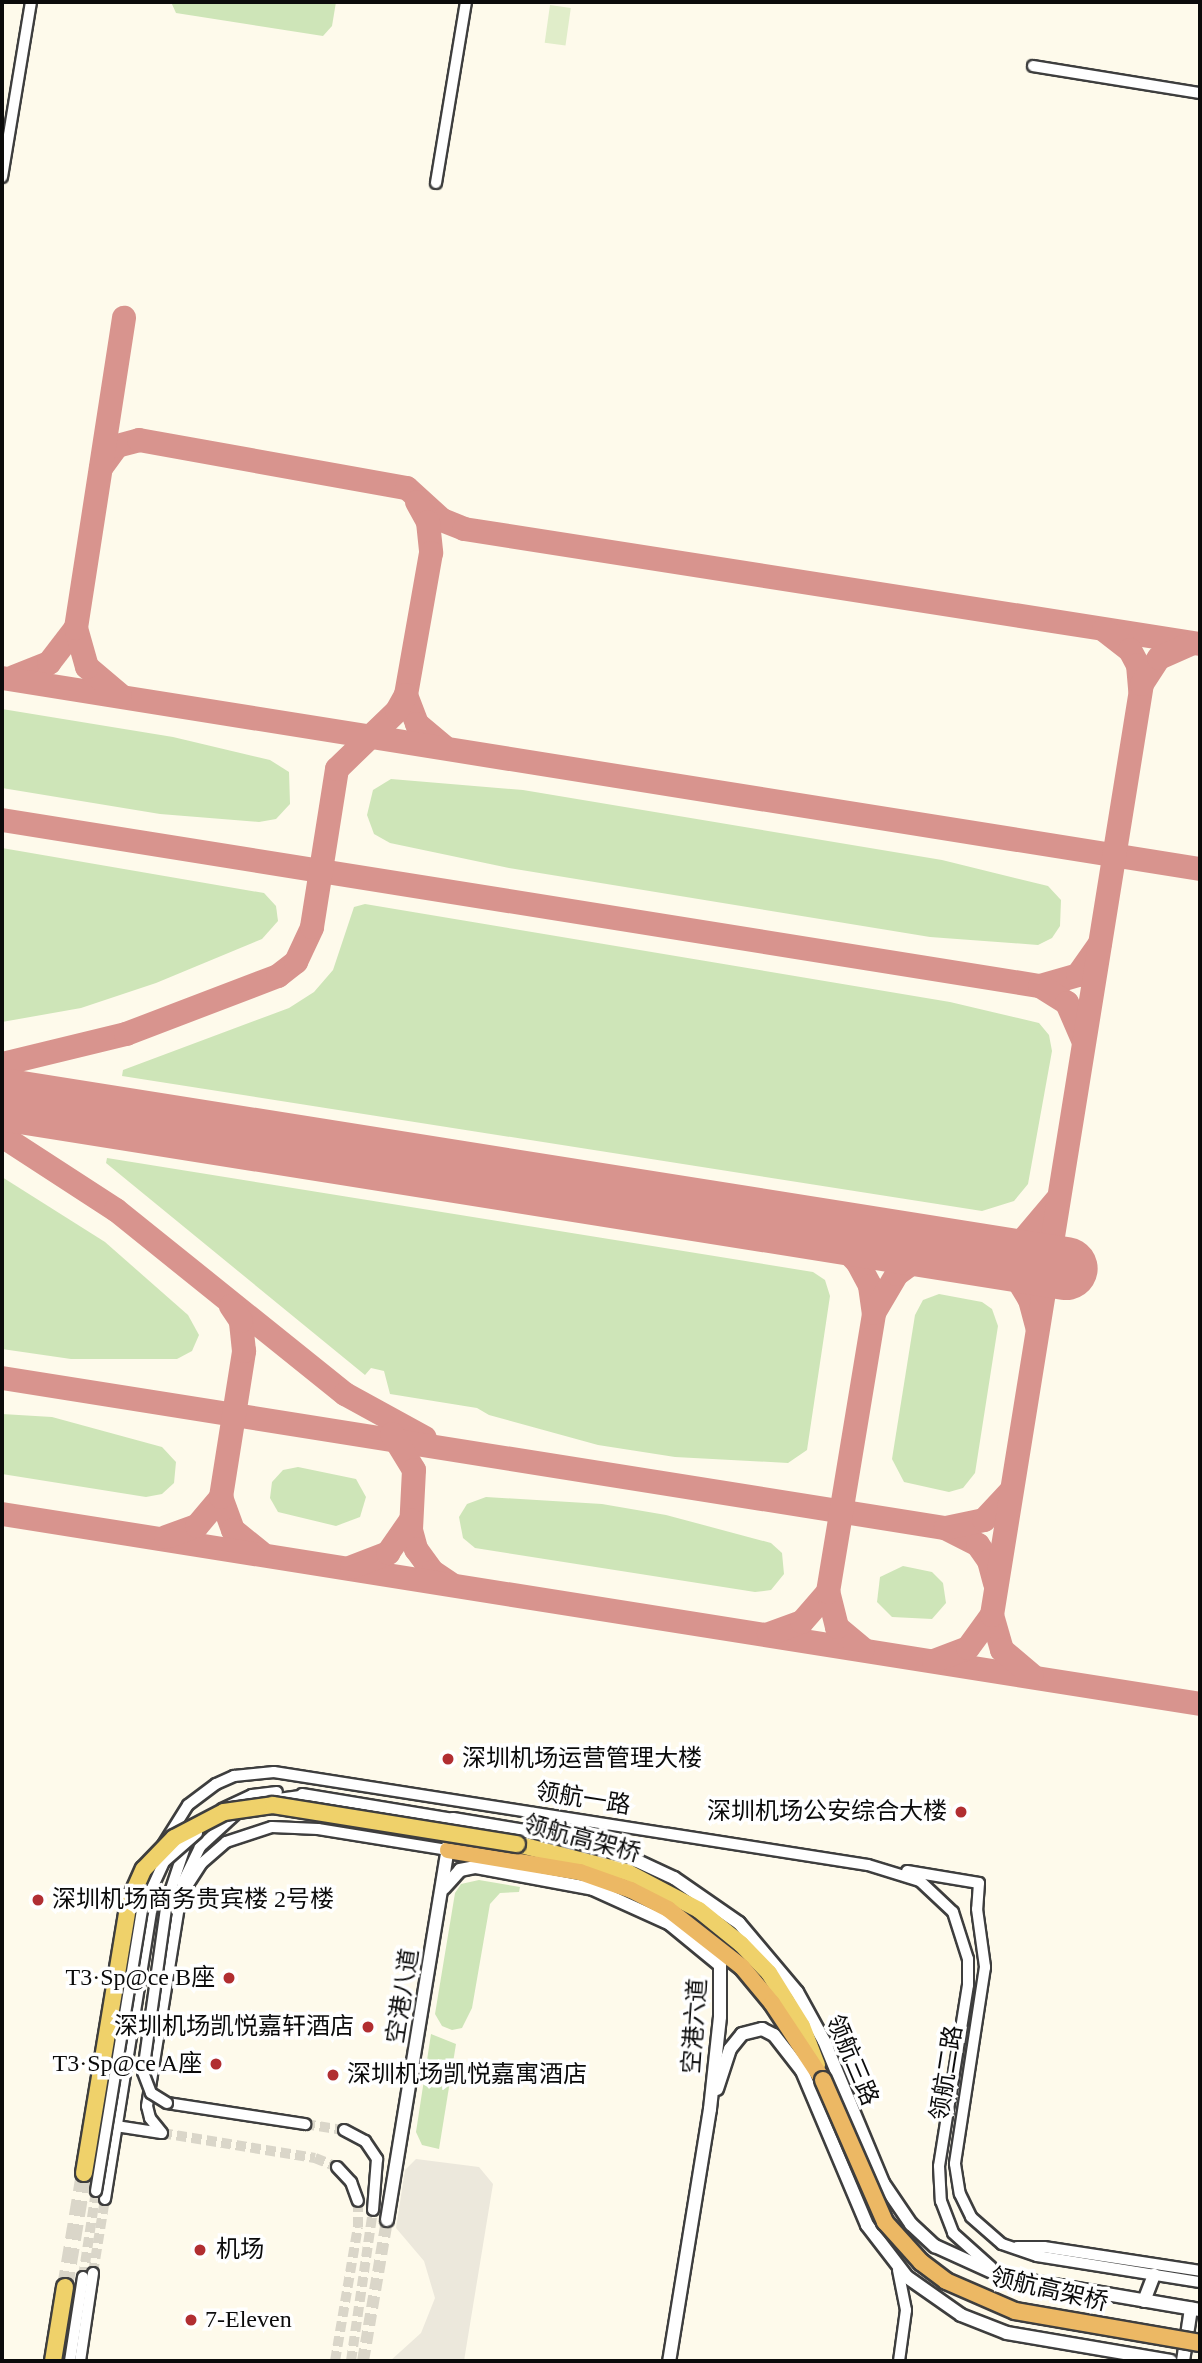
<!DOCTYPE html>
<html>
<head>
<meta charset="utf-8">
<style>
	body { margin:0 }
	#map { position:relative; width:1202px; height:2363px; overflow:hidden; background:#fefaeb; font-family:"Times New Roman","Noto Sans SC",serif }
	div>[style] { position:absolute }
	.green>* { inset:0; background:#cee5b8 }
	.pitch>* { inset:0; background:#e0edc9; transform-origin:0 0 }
	.plaza>* { inset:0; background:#ece8dc }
	.taxiway>* { height:24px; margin:-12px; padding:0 12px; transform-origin:12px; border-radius:12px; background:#d8948e }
	.runway>* { height:63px; margin:-31.5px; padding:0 31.5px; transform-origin:31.5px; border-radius:31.5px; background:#d8948e }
	.minor-tunnel>* { height:10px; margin-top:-5px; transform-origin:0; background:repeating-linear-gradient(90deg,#dad6c9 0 10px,transparent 0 15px) }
	.tertiary-tunnel>* { height:12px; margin-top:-6px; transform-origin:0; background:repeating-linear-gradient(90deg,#dad6c9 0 12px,transparent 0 18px) }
	.primary-tunnel>* { height:16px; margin-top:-8px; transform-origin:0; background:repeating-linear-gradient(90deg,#dad6c9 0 16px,transparent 0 24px) }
	.roads { filter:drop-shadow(2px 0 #3e3e3e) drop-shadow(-2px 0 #3e3e3e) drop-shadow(0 2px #3e3e3e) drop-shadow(0 -2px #3e3e3e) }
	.minor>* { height:10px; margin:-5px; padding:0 5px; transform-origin:5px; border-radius:5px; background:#fff }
	.tertiary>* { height:12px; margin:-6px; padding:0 6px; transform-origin:6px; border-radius:6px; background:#fff }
	.primary>* { height:16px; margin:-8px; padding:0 8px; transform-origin:8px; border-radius:8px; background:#efd16a }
	.trunk>* { height:16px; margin:-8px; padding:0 8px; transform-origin:8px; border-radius:8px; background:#ecb864 }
	.bridges { filter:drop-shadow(2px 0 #3e3e3e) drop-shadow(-2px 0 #3e3e3e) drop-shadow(0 2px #3e3e3e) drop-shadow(0 -2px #3e3e3e) }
	.minor-bridge>* { height:10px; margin:-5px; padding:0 5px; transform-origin:5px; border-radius:5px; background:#fff }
	.primary-bridge>* { height:16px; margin:-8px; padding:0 8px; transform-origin:8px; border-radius:8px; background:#efd16a }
	.trunk-bridge>* { height:16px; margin:-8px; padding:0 8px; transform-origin:8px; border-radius:8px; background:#ecb864 }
	.dots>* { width:19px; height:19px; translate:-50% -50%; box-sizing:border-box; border:4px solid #fff; border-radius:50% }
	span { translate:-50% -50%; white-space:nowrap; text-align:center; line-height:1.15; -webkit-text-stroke:7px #fff; paint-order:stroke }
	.poi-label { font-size:24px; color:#0b0b0b }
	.left { translate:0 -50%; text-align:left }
	.right { translate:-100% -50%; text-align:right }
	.street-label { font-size:24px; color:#0b0b0b }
	.frame { position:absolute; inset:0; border:4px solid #0b0b0b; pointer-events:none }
</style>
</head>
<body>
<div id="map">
	<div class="green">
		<i style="clip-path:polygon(171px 2px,336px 2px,332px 26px,323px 36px,176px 13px)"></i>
		<i style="clip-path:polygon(2px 709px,173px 737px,270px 760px,289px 772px,290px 804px,276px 819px,259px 822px,160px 814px,2px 788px)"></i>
		<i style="clip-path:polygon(391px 779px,523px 790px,942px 860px,1048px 886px,1061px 900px,1060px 926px,1052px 938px,1038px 945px,930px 937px,509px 868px,390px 843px,374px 834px,367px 815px,373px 790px)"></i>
		<i style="clip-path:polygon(2px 848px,264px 893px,276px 906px,278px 921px,262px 939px,156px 983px,81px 1008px,2px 1022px)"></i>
		<i style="clip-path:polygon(365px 904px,950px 1002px,1039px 1023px,1049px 1035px,1052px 1051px,1028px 1184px,1014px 1201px,982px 1211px,122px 1076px,123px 1070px,289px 1008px,314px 992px,333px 970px,354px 907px)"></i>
		<i style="clip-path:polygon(107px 1158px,813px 1272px,825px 1280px,830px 1296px,807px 1450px,788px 1463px,675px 1457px,598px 1445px,489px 1415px,477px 1408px,390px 1394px,384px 1371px,371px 1368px,365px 1375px,106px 1163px)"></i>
		<i style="clip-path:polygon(2px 1177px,105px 1242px,188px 1315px,199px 1335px,192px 1351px,177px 1359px,71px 1359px,2px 1349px)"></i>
		<i style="clip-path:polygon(939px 1294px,982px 1302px,992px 1309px,998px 1326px,975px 1473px,963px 1488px,949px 1492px,904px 1482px,892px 1459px,915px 1315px,923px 1300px)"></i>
		<i style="clip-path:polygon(2px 1414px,52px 1417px,162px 1447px,176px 1462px,174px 1483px,162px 1494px,146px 1497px,2px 1474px)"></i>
		<i style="clip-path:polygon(298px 1467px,356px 1479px,366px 1497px,360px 1517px,336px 1526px,278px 1512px,270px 1498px,272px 1482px,283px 1470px)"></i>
		<i style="clip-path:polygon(486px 1497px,602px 1504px,666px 1515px,771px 1543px,782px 1553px,784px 1574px,771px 1590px,755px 1592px,475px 1548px,463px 1538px,459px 1517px,467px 1504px)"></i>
		<i style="clip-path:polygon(903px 1566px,932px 1572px,943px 1583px,946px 1603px,932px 1619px,892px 1617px,877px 1602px,880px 1577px)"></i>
		<i style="clip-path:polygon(479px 1880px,520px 1887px,519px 1892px,500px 1893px,490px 1904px,472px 2008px,462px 2028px,452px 2030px,442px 2026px,435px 2014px,455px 1893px,461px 1884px)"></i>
		<i style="clip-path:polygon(431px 2034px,456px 2044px,439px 2149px,422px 2145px,416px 2132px)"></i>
	</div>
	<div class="pitch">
		<i style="left:550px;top:5px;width:21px;height:38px;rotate:8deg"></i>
	</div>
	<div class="plaza">
		<i style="clip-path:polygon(416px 2159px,479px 2167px,493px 2184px,464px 2361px,390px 2361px,421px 2333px,435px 2298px,424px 2261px,396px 2228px,405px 2170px)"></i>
	</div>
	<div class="taxiway">
		<i style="left:101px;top:468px;width:27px;rotate:-54deg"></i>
		<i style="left:117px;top:446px;width:23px;rotate:-15deg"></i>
		<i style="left:139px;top:440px;width:272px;rotate:10.2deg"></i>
		<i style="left:407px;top:488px;width:47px;rotate:42.4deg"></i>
		<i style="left:442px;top:520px;width:24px;rotate:22deg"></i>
		<i style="left:464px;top:529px;width:745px;rotate:8.88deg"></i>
		<i style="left:417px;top:502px;width:23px;rotate:61deg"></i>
		<i style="left:428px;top:522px;width:31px;rotate:84deg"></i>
		<i style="left:431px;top:553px;width:144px;rotate:100deg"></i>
		<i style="left:406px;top:695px;width:31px;rotate:69deg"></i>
		<i style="left:417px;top:724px;width:35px;rotate:40deg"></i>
		<i style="left:1104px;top:630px;width:33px;rotate:38deg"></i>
		<i style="left:1130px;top:650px;width:17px;rotate:62deg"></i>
		<i style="left:1138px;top:665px;width:25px;rotate:85deg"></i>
		<i style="left:14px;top:677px;width:38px;rotate:-22deg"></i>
		<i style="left:49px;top:663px;width:44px;rotate:-52.4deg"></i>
		<i style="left:2px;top:678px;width:1213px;rotate:9.06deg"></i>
		<i style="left:120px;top:695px;width:43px;rotate:-139.7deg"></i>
		<i style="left:87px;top:667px;width:41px;rotate:-105.8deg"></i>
		<i style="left:76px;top:628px;width:314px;rotate:-81.2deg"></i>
		<i style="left:2px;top:820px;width:1051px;rotate:9.09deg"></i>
		<i style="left:1040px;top:986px;width:40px;rotate:-16deg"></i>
		<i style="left:1078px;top:975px;width:38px;rotate:-55deg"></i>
		<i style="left:1040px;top:986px;width:32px;rotate:32deg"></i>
		<i style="left:1067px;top:1003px;width:40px;rotate:66.6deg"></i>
		<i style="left:2px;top:1064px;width:128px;rotate:-13.6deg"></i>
		<i style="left:126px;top:1034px;width:163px;rotate:-20.9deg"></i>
		<i style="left:278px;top:976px;width:23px;rotate:-38deg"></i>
		<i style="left:296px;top:962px;width:38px;rotate:-65deg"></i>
		<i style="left:312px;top:927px;width:160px;rotate:-81deg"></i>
		<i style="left:337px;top:769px;width:83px;rotate:-44deg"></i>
		<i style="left:397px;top:711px;width:18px;rotate:-61deg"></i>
		<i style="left:2px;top:1136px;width:136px;rotate:33deg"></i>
		<i style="left:116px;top:1210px;width:294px;rotate:38.8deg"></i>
		<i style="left:345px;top:1394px;width:91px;rotate:28.8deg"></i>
		<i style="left:803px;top:1226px;width:40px;rotate:25deg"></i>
		<i style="left:839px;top:1243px;width:28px;rotate:46deg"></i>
		<i style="left:858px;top:1263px;width:26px;rotate:62deg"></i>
		<i style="left:870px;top:1286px;width:27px;rotate:82deg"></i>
		<i style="left:970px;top:1253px;width:34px;rotate:-7deg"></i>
		<i style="left:1004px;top:1249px;width:22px;rotate:-27deg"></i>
		<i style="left:1024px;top:1239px;width:50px;rotate:-49.9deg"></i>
		<i style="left:974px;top:1254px;width:29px;rotate:22deg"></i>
		<i style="left:1001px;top:1265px;width:23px;rotate:41deg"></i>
		<i style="left:1018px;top:1280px;width:23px;rotate:59deg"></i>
		<i style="left:1030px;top:1300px;width:28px;rotate:75deg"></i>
		<i style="left:2px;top:1378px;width:955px;rotate:9.04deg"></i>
		<i style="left:945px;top:1528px;width:37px;rotate:27deg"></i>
		<i style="left:978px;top:1545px;width:19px;rotate:55deg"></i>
		<i style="left:989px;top:1561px;width:23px;rotate:75deg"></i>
		<i style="left:392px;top:1434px;width:42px;rotate:58.6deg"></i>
		<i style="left:414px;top:1470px;width:60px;rotate:92.9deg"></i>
		<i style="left:411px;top:1530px;width:20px;rotate:75deg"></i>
		<i style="left:416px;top:1549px;width:29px;rotate:54deg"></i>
		<i style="left:433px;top:1572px;width:22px;rotate:34deg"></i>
		<i style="left:221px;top:1497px;width:35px;rotate:70deg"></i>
		<i style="left:233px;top:1530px;width:36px;rotate:39deg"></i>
		<i style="left:2px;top:1514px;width:1213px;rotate:9.01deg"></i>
		<i style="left:946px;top:1528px;width:39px;rotate:-12deg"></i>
		<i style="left:984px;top:1520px;width:38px;rotate:-47deg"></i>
		<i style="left:166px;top:1537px;width:33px;rotate:-20deg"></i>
		<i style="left:197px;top:1526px;width:38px;rotate:-50deg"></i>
		<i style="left:221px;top:1497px;width:148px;rotate:-81deg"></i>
		<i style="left:244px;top:1351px;width:30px;rotate:-96deg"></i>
		<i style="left:241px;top:1321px;width:18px;rotate:-124deg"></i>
		<i style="left:352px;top:1567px;width:39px;rotate:-21deg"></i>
		<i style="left:388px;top:1553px;width:40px;rotate:-55.1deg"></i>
		<i style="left:992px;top:1615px;width:36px;rotate:74deg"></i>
		<i style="left:1002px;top:1650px;width:39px;rotate:40deg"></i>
		<i style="left:769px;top:1634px;width:35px;rotate:-20deg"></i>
		<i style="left:802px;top:1622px;width:40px;rotate:-49deg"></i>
		<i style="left:863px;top:1649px;width:34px;rotate:-140deg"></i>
		<i style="left:837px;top:1627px;width:36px;rotate:-104deg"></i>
		<i style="left:828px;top:1592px;width:283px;rotate:-80.6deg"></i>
		<i style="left:874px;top:1313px;width:45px;rotate:-59.5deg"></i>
		<i style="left:897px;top:1274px;width:24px;rotate:-36deg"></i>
		<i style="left:916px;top:1260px;width:35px;rotate:-18deg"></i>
		<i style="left:934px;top:1661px;width:36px;rotate:-21deg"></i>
		<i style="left:968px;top:1648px;width:41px;rotate:-54deg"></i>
		<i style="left:992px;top:1615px;width:943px;rotate:-80.85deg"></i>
		<i style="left:1142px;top:684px;width:31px;rotate:-57deg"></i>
		<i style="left:1159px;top:658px;width:34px;rotate:-24deg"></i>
	</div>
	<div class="runway">
		<i style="left:2px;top:1099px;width:1077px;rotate:9.03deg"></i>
	</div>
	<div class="minor-tunnel">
		<i style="left:305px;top:2124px;width:39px;rotate:9deg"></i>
		<i style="left:162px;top:2133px;width:155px;rotate:9.3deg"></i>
		<i style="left:315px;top:2158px;width:24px;rotate:22deg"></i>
		<i style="left:93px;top:2273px;width:75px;rotate:-80.8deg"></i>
		<i style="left:83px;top:2277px;width:87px;rotate:-81.4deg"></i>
		<i style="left:335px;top:2361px;width:136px;rotate:-80.3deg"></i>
		<i style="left:358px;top:2227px;width:26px;rotate:-90deg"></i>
		<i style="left:351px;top:2361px;width:153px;rotate:-81.7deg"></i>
	</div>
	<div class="tertiary-tunnel">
		<i style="left:363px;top:2361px;width:143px;rotate:-80.3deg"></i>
	</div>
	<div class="primary-tunnel">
		<i style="left:65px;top:2287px;width:116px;rotate:-80.5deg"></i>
	</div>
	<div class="roads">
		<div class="minor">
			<i style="left:1033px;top:66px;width:169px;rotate:9.2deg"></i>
			<i style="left:2px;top:177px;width:177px;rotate:-80.6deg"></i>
			<i style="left:436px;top:183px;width:183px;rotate:-80.6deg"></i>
			<i style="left:302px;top:1794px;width:153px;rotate:9.4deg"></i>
			<i style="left:264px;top:1801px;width:42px;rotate:-8.1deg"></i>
			<i style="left:222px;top:1809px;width:33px;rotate:-25deg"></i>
			<i style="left:252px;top:1795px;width:25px;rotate:-7deg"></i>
			<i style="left:163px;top:1845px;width:47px;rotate:-58deg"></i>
			<i style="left:188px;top:1805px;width:35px;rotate:-37deg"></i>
			<i style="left:216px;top:1784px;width:20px;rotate:-24deg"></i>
			<i style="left:234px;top:1776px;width:40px;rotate:-5.7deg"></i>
			<i style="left:274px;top:1772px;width:601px;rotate:8.9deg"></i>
			<i style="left:868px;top:1865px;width:54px;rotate:17.1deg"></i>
			<i style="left:920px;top:1881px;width:45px;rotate:43.2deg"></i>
			<i style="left:953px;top:1912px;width:49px;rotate:72.3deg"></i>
			<i style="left:968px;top:1959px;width:26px;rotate:90deg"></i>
			<i style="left:968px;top:1985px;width:183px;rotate:99.1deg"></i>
			<i style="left:939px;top:2166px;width:35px;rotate:87deg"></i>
			<i style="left:941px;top:2201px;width:34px;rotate:69deg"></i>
			<i style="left:953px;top:2233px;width:51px;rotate:41.8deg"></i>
			<i style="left:907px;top:1871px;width:73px;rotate:9.5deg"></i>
			<i style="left:979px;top:1883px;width:26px;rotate:94deg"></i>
			<i style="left:977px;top:1909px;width:59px;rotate:82.1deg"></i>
			<i style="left:985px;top:1967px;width:199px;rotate:98.7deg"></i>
			<i style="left:955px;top:2164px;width:30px;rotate:81deg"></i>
			<i style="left:960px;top:2194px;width:25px;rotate:64deg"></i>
			<i style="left:971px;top:2217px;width:41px;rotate:41.1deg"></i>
			<i style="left:1002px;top:2244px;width:37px;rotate:19deg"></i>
			<i style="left:1037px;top:2256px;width:165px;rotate:9.1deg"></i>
			<i style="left:187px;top:1886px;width:27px;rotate:-57deg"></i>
			<i style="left:202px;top:1863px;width:32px;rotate:-41deg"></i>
			<i style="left:226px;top:1842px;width:48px;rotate:-18.1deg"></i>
			<i style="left:272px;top:1827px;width:46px;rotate:2.5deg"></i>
			<i style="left:318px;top:1829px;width:132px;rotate:9.2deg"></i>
			<i style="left:167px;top:1901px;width:60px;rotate:-71.6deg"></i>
			<i style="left:167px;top:2103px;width:140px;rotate:8.7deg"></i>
			<i style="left:116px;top:2126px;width:46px;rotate:8.8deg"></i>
			<i style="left:344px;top:2130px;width:24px;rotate:28deg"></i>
			<i style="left:365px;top:2141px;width:22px;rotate:56deg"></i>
			<i style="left:377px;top:2159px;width:51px;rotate:94.5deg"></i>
			<i style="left:162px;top:2133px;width:19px;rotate:-129deg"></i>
			<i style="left:150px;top:2118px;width:12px;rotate:-104deg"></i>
			<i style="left:147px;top:2106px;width:227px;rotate:-80.9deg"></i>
			<i style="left:183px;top:1882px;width:39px;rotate:-64deg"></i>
			<i style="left:200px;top:1847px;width:52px;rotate:-42.6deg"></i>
			<i style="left:337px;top:2167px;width:21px;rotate:47deg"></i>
			<i style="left:351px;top:2182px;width:20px;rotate:70deg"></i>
			<i style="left:105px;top:2199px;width:316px;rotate:-80.9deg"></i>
			<i style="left:1017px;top:2247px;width:27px"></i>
			<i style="left:1044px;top:2247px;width:158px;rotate:8.7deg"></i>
			<i style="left:898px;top:2270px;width:41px;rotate:78.7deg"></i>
			<i style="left:906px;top:2310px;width:51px;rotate:97.8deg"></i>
			<i style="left:70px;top:2361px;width:85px;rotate:-81.2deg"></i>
			<i style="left:80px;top:2361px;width:89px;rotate:-81.6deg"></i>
		</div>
		<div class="tertiary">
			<i style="left:444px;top:1888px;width:24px;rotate:-48deg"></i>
			<i style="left:460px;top:1870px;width:16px;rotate:-11deg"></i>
			<i style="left:476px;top:1867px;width:119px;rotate:10.6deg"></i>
			<i style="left:593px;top:1889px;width:85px;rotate:24.4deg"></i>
			<i style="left:670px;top:1924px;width:65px;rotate:39.4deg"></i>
			<i style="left:720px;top:1965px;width:52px;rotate:90deg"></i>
			<i style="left:720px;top:2017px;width:93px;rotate:96.2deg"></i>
			<i style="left:710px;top:2109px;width:255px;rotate:99.2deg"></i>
			<i style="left:717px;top:2089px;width:42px;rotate:-72deg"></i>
			<i style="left:730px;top:2049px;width:19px;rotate:-51deg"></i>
			<i style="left:742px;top:2034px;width:21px;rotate:-14deg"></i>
			<i style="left:762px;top:2029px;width:13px;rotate:27deg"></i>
			<i style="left:774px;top:2035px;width:46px;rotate:52.1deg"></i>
			<i style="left:802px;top:2071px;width:167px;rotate:67.1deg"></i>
			<i style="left:867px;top:2225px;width:66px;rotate:52.4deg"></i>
			<i style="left:907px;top:2277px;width:66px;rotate:35.1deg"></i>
			<i style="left:961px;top:2315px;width:49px;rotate:21.4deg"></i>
			<i style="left:1007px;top:2333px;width:166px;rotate:9.7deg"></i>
			<i style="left:387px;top:2220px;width:406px;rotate:-80.7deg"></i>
			<i style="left:453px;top:1819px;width:115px;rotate:9.5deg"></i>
			<i style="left:566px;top:1838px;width:70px;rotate:17.4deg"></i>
			<i style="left:633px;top:1859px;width:45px;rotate:24.9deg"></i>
			<i style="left:674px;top:1878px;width:79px;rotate:34.7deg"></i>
			<i style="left:739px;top:1923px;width:90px;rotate:50deg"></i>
			<i style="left:797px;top:1992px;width:56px;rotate:61.1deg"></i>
			<i style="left:824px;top:2041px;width:154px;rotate:67.4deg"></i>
			<i style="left:883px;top:2183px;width:50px;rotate:55.7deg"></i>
			<i style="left:911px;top:2224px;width:33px;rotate:43deg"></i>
			<i style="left:935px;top:2246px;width:72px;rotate:24.4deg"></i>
			<i style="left:1001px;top:2276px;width:202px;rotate:9.7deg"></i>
			<i style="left:1144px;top:2301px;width:28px;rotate:-69deg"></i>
			<i style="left:1183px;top:2361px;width:53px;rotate:-81.3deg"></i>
		</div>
		<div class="primary">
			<i style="left:517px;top:1844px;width:114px;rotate:14.3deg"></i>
			<i style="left:627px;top:1872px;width:81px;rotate:27.8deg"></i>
			<i style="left:699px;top:1910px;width:54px;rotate:39deg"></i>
			<i style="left:741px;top:1944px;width:40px;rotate:46deg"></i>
			<i style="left:769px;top:1973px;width:62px;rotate:58.1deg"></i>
			<i style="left:802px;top:2026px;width:42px;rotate:69deg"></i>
			<i style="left:53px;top:2361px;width:75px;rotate:-80.8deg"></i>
		</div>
		<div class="trunk">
			<i style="left:448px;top:1850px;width:134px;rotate:9.5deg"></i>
			<i style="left:580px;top:1872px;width:54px;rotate:19.4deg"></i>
			<i style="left:631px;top:1890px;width:42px;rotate:27.2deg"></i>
			<i style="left:668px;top:1909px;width:94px;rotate:38.1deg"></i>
			<i style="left:742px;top:1967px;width:47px;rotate:50.2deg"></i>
			<i style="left:772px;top:2003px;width:92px;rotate:56.5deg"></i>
		</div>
	</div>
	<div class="bridges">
		<div class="minor-bridge">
			<i style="left:167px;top:2103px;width:19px;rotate:-148deg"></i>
			<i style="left:151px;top:2093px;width:22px;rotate:-111deg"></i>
			<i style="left:143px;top:2072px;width:173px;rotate:-82deg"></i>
			<i style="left:96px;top:2191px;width:285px;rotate:-80.7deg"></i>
			<i style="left:142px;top:1910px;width:53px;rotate:-65.4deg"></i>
			<i style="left:164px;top:1862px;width:44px;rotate:-41.3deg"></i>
		</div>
		<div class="primary-bridge">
			<i style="left:84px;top:2173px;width:275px;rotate:-80.6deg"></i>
			<i style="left:129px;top:1902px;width:36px;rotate:-66deg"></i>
			<i style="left:144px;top:1869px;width:43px;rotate:-45.9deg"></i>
			<i style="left:174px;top:1838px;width:56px;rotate:-27.5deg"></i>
			<i style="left:224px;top:1812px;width:49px;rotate:-8.1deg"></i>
			<i style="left:273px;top:1805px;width:247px;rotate:9.1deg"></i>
		</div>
		<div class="trunk-bridge">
			<i style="left:823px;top:2080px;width:155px;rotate:66.4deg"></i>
			<i style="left:885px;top:2222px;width:54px;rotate:48deg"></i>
			<i style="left:921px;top:2262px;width:31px;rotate:37deg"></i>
			<i style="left:946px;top:2281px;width:75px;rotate:23.5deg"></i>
			<i style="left:1015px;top:2311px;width:188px;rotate:9.8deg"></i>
		</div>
	</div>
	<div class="dots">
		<i style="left:448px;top:1759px;background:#b12e31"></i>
		<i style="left:961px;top:1812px;background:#b12e31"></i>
		<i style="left:38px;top:1900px;background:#b12e31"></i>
		<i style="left:229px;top:1978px;background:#b12e31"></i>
		<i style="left:368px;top:2027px;background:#b12e31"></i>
		<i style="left:216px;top:2064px;background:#b12e31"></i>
		<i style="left:333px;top:2075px;background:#b12e31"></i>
		<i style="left:200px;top:2250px;background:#b12e31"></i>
		<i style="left:191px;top:2320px;background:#b12e31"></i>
	</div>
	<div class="poi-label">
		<span class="left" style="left:462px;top:1759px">深圳机场运营管理大楼</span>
		<span class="right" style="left:947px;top:1812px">深圳机场公安综合大楼</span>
		<span class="left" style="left:52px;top:1900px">深圳机场商务贵宾楼 2号楼</span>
		<span class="right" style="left:215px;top:1978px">T3·Sp@ce B座</span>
		<span class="right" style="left:354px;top:2027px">深圳机场凯悦嘉轩酒店</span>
		<span class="right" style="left:202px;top:2064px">T3·Sp@ce A座</span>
		<span class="left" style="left:347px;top:2075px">深圳机场凯悦嘉寓酒店</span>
		<span class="left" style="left:216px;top:2250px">机场</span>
		<span class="left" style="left:205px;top:2320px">7-Eleven</span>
	</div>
	<div class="street-label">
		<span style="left:583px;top:1799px;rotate:9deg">领航一路</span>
		<span style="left:582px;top:1839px;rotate:15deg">领航高架桥</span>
		<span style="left:403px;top:1996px;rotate:-81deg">空港八道</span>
		<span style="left:695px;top:2026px;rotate:-86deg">空港六道</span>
		<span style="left:852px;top:2060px;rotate:67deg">领航三路</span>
		<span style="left:947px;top:2073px;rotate:-81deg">领航二路</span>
		<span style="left:1049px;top:2290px;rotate:13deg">领航高架桥</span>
	</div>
	<div class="frame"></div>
</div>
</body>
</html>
